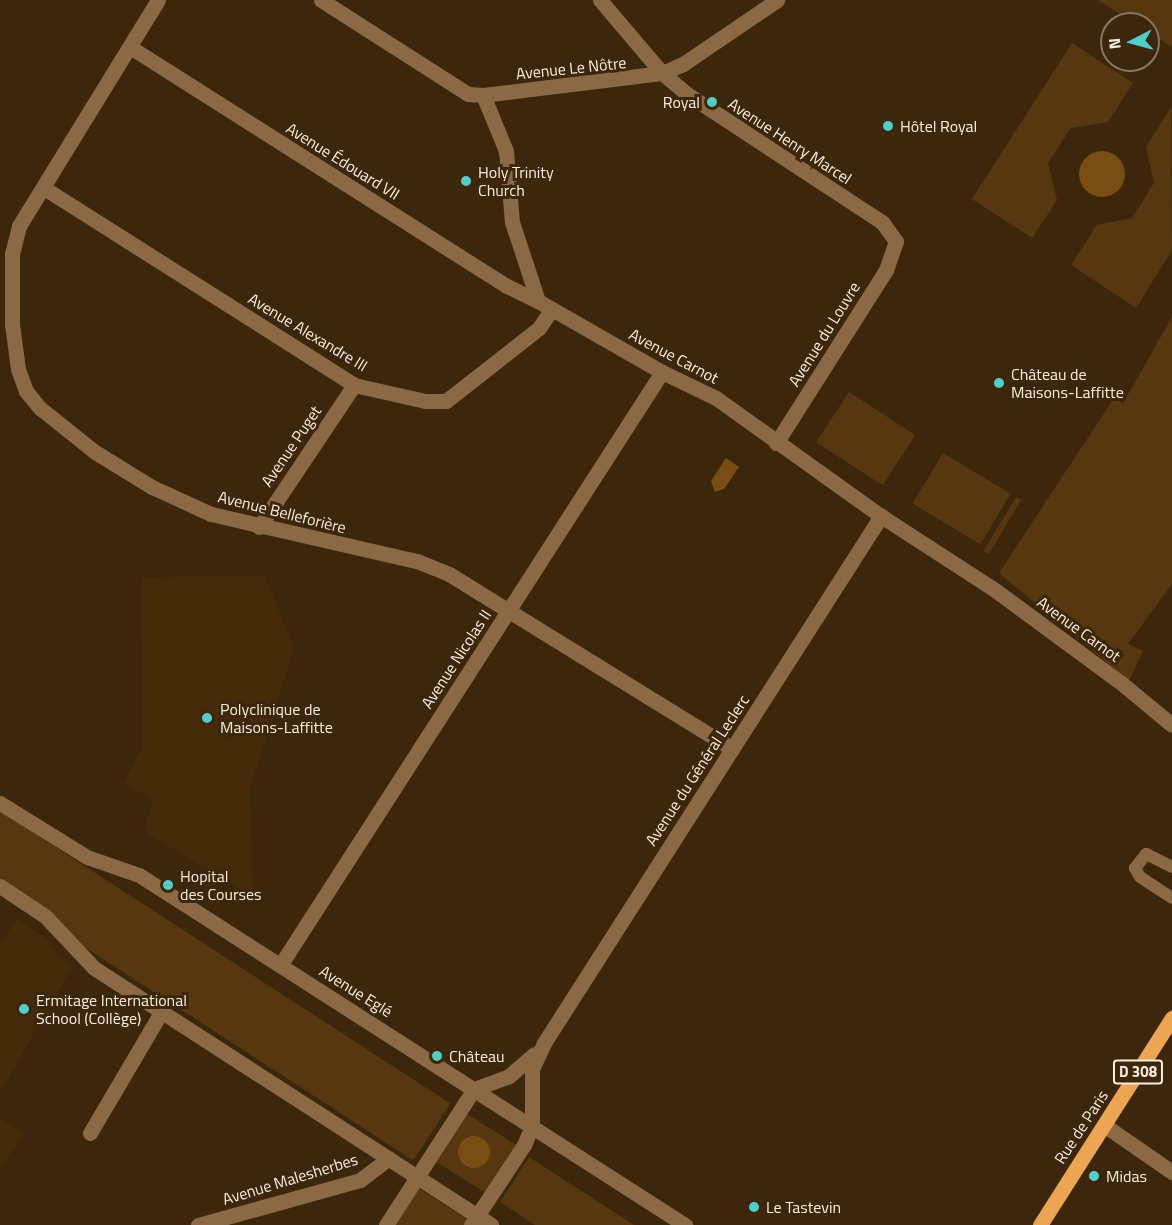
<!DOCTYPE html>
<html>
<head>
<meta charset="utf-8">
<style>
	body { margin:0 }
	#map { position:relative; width:1172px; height:1225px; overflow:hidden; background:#3c270d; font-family:"Titillium Web",sans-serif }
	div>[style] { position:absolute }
	.built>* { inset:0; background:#452b0a }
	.green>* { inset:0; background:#563710; transform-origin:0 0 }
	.water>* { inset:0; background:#794e15 }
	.round { border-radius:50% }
	.pedestrian>* { height:12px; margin:-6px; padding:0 6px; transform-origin:6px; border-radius:6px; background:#8b6944 }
	.minor>* { height:15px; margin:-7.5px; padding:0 7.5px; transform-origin:7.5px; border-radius:7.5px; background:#8b6944 }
	.primary>* { height:15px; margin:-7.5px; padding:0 7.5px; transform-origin:7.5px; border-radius:7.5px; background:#eba553 }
	.dots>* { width:16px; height:16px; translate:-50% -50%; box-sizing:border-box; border:3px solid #3c270d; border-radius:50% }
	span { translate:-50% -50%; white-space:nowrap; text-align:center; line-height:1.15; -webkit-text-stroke:6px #3c270d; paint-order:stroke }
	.shield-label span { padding:2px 4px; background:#3c270d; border:2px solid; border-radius:4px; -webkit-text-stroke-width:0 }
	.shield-label { font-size:15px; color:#fbedde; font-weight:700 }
	.street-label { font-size:16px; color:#fbedde }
	.poi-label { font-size:16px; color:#fbedde }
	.right { translate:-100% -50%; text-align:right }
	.left { translate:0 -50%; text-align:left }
	.north { position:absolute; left:1100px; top:12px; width:60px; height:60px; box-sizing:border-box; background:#3c270d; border:2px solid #887661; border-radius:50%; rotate:264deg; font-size:16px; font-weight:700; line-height:24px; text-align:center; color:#fbedde }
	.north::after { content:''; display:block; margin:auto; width:21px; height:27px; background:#54cdc7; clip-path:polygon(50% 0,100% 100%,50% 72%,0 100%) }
</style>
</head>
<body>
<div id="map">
	<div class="built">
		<i style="clip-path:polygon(265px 576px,294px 648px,250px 789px,253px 897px,144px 831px,153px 799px,123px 784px,142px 748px,141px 577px)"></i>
		<i style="clip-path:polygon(17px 919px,49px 941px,59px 957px,73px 966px,0 1092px,0 944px)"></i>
		<i style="clip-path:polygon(0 1119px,24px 1133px,0 1169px)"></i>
	</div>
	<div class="green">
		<i style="clip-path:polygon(1098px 0,1172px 0,1172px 47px,1148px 32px,1148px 24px,1136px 24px)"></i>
		<i style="clip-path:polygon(1072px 43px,1133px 83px,1108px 122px,1071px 128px,1048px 163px,1057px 200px,1032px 238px,972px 199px)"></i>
		<i style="clip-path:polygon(1171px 107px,1172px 250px,1136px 308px,1071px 265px,1097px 225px,1132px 218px,1154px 183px,1146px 147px)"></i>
		<i style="clip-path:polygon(1172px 317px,1172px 584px,1128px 644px,1143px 651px,1129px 681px,999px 573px,1114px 398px,1123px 403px)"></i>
		<i style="left:849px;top:392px;width:79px;height:60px;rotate:33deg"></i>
		<i style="left:943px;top:453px;width:79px;height:59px;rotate:31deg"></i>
		<i style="left:1016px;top:497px;width:6px;height:63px;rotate:31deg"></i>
		<i style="left:0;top:811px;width:537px;height:68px;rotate:33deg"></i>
		<i style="left:467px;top:1114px;width:58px;height:57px;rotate:32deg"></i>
		<i style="clip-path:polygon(529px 1157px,634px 1225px,535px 1225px,500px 1202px)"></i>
		<i style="clip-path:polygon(418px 1188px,469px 1220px,466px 1225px,395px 1225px)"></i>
	</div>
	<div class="water">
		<i class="round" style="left:1079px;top:151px;width:46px;height:46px"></i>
		<i style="clip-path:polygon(726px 458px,739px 467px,724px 489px,715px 492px,711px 481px)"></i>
		<i class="round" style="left:458px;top:1136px;width:32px;height:32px"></i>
	</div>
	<div class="pedestrian">
		<i style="left:1172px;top:867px;width:29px;rotate:-153deg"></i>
		<i style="left:1146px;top:854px;width:18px;rotate:128deg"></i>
		<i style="left:1135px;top:868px;width:10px;rotate:61deg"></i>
		<i style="left:1140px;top:877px;width:38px;rotate:33deg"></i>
	</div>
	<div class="minor">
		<i style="left:158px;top:0;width:265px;rotate:121.6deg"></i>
		<i style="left:19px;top:226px;width:29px;rotate:104deg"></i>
		<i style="left:12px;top:254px;width:70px;rotate:90deg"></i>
		<i style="left:12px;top:324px;width:45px;rotate:82.4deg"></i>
		<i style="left:18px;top:369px;width:23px;rotate:70deg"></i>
		<i style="left:26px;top:391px;width:22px;rotate:51deg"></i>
		<i style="left:40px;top:408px;width:70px;rotate:38.7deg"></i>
		<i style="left:95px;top:452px;width:67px;rotate:31.6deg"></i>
		<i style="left:152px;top:487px;width:65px;rotate:24.6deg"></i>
		<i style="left:211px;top:514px;width:211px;rotate:12.9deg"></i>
		<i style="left:417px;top:561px;width:35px;rotate:22deg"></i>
		<i style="left:449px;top:574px;width:333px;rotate:31.7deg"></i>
		<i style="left:321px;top:0;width:174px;rotate:32.6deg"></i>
		<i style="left:468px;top:94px;width:15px;rotate:4deg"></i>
		<i style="left:483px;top:95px;width:180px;rotate:-7deg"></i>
		<i style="left:662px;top:73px;width:23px;rotate:-23deg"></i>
		<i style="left:683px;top:64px;width:114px;rotate:-34.2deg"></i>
		<i style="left:600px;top:0;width:96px;rotate:49.7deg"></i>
		<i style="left:662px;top:73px;width:33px;rotate:40deg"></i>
		<i style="left:687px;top:94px;width:233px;rotate:33.3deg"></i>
		<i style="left:882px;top:222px;width:24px;rotate:54deg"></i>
		<i style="left:896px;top:241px;width:31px;rotate:109deg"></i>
		<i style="left:886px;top:270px;width:205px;rotate:122.4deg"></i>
		<i style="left:130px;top:47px;width:446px;rotate:32.4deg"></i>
		<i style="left:507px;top:286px;width:34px;rotate:26deg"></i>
		<i style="left:483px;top:95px;width:61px;rotate:67.7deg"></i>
		<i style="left:506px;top:151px;width:71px;rotate:85.2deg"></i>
		<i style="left:512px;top:222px;width:83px;rotate:71.8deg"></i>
		<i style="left:538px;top:301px;width:143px;rotate:29.8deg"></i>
		<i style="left:662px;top:372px;width:60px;rotate:25.7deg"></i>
		<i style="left:716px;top:398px;width:203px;rotate:35.6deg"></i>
		<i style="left:881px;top:516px;width:136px;rotate:33deg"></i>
		<i style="left:995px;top:590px;width:155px;rotate:36.4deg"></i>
		<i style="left:1120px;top:682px;width:67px;rotate:39.6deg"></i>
		<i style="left:44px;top:188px;width:367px;rotate:32.4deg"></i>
		<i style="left:354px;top:385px;width:73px;rotate:12.7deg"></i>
		<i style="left:425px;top:401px;width:21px"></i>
		<i style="left:446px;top:401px;width:118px;rotate:-38.1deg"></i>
		<i style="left:539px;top:328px;width:23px;rotate:-56deg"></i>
		<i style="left:259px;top:527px;width:171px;rotate:-56.2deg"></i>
		<i style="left:0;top:803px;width:102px;rotate:31.8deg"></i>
		<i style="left:87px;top:857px;width:55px;rotate:19.1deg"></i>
		<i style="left:139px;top:875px;width:649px;rotate:32.66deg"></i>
		<i style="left:0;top:886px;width:54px;rotate:33.7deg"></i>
		<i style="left:45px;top:916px;width:71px;rotate:46.7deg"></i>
		<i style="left:94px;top:968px;width:473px;rotate:32.9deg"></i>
		<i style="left:281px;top:964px;width:704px;rotate:-57.24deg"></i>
		<i style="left:1104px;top:1125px;width:83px;rotate:34.7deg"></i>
		<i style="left:90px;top:1133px;width:142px;rotate:-59.5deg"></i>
		<i style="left:198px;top:1225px;width:168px;rotate:-15.5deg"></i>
		<i style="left:360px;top:1180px;width:36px;rotate:-37deg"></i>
		<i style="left:386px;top:1225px;width:162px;rotate:-57.1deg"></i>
		<i style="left:474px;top:1089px;width:37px;rotate:-20deg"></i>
		<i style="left:509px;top:1076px;width:33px;rotate:-41deg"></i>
		<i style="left:471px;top:1225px;width:96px;rotate:-56.5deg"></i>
		<i style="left:524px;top:1145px;width:21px;rotate:-67deg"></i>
		<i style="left:532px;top:1126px;width:57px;rotate:-90deg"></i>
		<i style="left:532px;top:1069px;width:29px;rotate:-65deg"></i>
		<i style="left:544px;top:1043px;width:626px;rotate:-57.4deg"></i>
	</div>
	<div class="primary">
		<i style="left:1040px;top:1225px;width:246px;rotate:-57.5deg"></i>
	</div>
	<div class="dots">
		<i style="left:712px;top:102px;background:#54cdc7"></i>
		<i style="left:888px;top:126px;background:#54cdc7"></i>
		<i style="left:466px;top:181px;background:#54cdc7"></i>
		<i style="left:999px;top:383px;background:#54cdc7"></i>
		<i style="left:207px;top:718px;background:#54cdc7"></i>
		<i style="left:168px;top:885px;background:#54cdc7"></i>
		<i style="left:24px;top:1009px;background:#54cdc7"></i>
		<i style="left:437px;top:1056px;background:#54cdc7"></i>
		<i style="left:1094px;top:1176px;background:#54cdc7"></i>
		<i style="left:754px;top:1207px;background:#54cdc7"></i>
	</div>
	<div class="shield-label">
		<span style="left:1138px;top:1072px">D 308</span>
	</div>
	<div class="street-label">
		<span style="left:571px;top:68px;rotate:-6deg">Avenue Le Nôtre</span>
		<span style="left:790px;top:141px;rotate:33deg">Avenue Henry Marcel</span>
		<span style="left:343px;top:161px;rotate:32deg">Avenue Édouard VII</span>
		<span style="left:308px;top:332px;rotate:31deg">Avenue Alexandre III</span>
		<span style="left:824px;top:334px;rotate:-58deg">Avenue du Louvre</span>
		<span style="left:674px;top:356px;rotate:28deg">Avenue Carnot</span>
		<span style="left:291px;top:446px;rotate:-56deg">Avenue Puget</span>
		<span style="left:282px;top:512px;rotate:14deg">Avenue Belleforière</span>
		<span style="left:1079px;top:629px;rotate:36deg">Avenue Carnot</span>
		<span style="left:456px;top:659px;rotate:-57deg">Avenue Nicolas II</span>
		<span style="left:697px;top:770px;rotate:-57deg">Avenue du Général Leclerc</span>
		<span style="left:356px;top:991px;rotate:32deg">Avenue Eglé</span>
		<span style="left:1081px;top:1127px;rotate:-57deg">Rue de Paris</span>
		<span style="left:290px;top:1179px;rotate:-17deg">Avenue Malesherbes</span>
	</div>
	<div class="poi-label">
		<span class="right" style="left:700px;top:102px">Royal</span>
		<span class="left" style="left:900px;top:126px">Hôtel Royal</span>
		<span class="left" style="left:478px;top:181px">Holy Trinity<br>Church</span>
		<span class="left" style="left:1011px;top:383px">Château de<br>Maisons-Laffitte</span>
		<span class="left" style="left:220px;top:718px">Polyclinique de<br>Maisons-Laffitte</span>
		<span class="left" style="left:180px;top:885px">Hopital<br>des Courses</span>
		<span class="left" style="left:36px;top:1009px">Ermitage International<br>School (Collège)</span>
		<span class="left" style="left:449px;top:1056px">Château</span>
		<span class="left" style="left:1106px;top:1176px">Midas</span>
		<span class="left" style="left:766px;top:1207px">Le Tastevin</span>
	</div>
	<div class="north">N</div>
</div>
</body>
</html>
